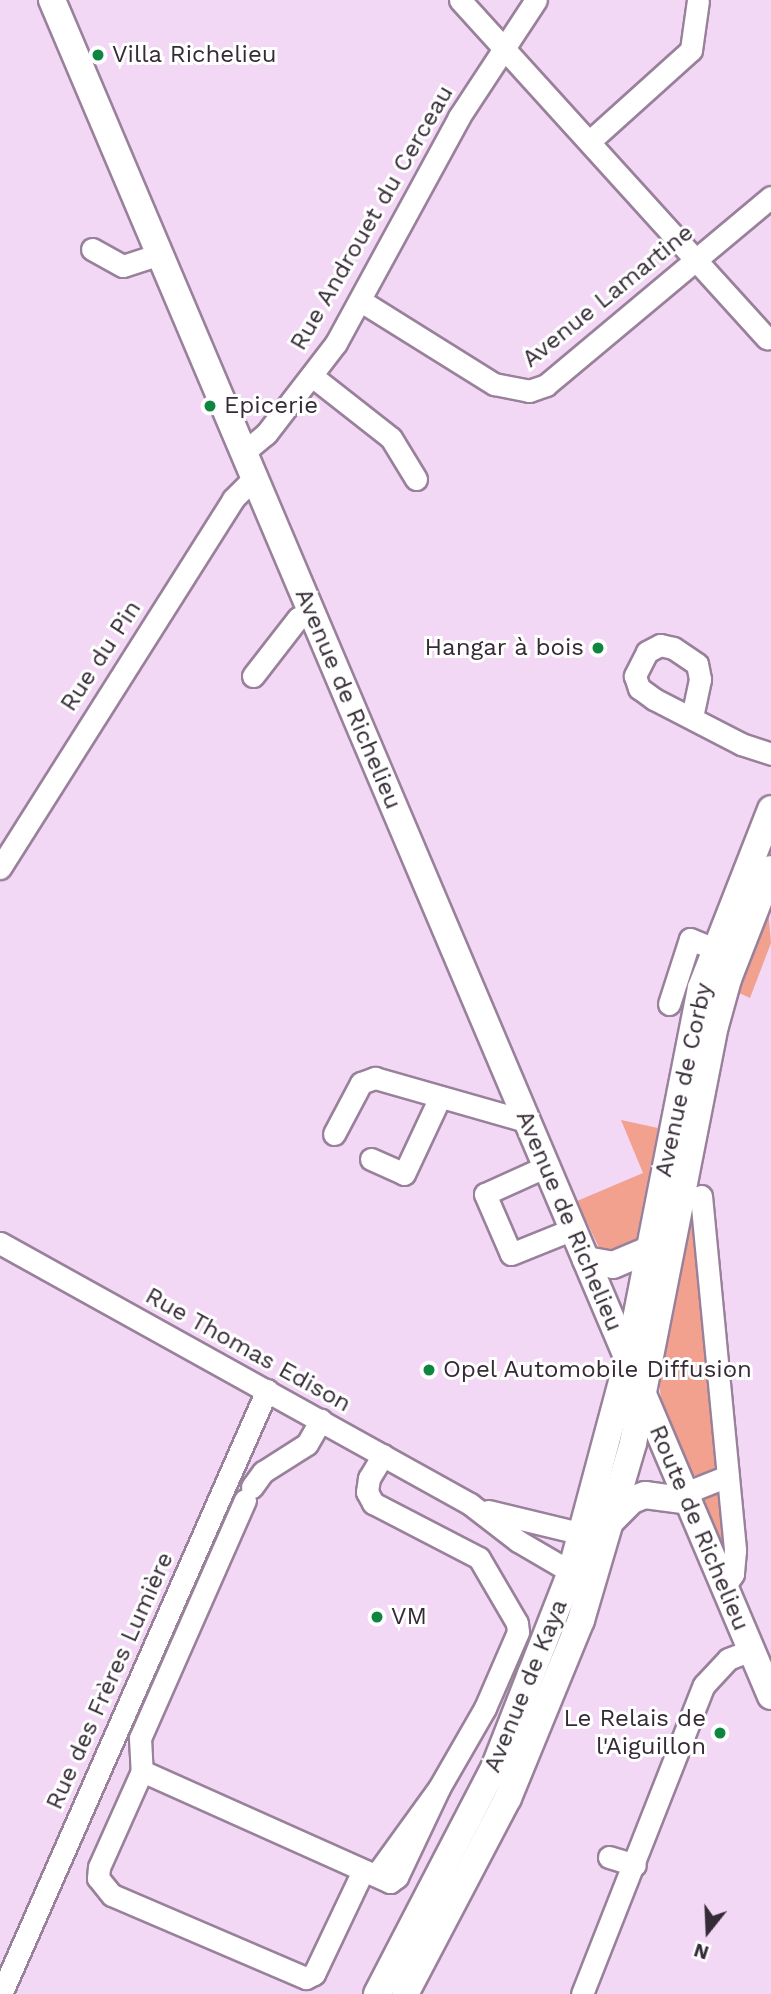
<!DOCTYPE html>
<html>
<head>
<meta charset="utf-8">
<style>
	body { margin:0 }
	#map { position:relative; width:771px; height:1994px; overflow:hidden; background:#f3d8f5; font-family:"Work Sans",sans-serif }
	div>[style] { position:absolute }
	.green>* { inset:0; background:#f1a18e }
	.roads { filter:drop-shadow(2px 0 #99819b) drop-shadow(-2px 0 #99819b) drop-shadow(0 2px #99819b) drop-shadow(0 -2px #99819b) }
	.minor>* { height:21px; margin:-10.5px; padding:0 10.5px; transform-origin:10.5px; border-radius:10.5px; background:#fff }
	.major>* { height:26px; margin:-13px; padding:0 13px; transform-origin:13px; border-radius:13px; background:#fff }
	.dots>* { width:19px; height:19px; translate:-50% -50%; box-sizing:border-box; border:4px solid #fff; border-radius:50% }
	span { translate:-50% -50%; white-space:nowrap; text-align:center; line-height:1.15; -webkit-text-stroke:6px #fff; paint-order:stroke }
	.poi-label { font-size:24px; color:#352b36 }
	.left { translate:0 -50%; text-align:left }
	.right { translate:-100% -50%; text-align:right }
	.street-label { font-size:24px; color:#352b36 }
	.north { position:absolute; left:673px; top:1896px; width:70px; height:70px; -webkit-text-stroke:5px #fff; paint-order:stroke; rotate:198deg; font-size:19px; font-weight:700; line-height:28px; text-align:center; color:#352b36 }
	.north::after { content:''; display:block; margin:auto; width:24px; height:32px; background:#352b36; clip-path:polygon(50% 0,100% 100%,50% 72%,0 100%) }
</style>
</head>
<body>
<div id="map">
	<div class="green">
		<i style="clip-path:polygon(768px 909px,771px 943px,750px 998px,737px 992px)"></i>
		<i style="clip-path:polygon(621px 1120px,658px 1128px,636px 1240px,624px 1251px,601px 1252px,577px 1201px,643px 1173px)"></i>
		<i style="clip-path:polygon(693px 1200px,717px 1467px,701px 1478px,689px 1473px,662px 1405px,659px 1382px)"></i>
		<i style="clip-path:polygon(718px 1490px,723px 1495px,725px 1558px,700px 1502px,701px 1493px)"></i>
	</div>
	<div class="roads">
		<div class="minor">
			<i style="left:460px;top:0;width:457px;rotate:47.8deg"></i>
			<i style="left:590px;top:141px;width:136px;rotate:-42deg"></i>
			<i style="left:691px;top:50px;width:50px;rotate:-82deg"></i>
			<i style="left:92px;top:249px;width:35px;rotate:29deg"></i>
			<i style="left:123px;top:266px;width:38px;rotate:-18deg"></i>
			<i style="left:361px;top:301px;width:157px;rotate:32deg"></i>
			<i style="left:494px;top:384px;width:36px;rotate:11deg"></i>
			<i style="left:529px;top:391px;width:18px;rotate:-19deg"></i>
			<i style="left:546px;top:385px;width:293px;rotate:-39.9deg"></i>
			<i style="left:312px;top:376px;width:100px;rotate:38.1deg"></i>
			<i style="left:391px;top:438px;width:48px;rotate:58.6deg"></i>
			<i style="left:243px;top:453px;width:30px;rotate:-40deg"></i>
			<i style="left:266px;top:434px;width:115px;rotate:-52.4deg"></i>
			<i style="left:336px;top:343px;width:257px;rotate:-61.4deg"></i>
			<i style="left:459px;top:117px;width:140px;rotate:-56.7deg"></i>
			<i style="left:253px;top:676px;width:73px;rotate:-52.2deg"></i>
			<i style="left:298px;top:618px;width:14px;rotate:-25deg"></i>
			<i style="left:692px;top:717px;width:39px;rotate:-78deg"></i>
			<i style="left:700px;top:679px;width:15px;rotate:-101deg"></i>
			<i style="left:697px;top:664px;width:29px;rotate:-146deg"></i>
			<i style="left:673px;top:648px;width:13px;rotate:-167deg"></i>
			<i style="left:660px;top:645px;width:15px;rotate:152deg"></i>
			<i style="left:647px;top:652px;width:27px;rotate:117deg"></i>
			<i style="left:635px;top:676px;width:13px;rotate:72deg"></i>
			<i style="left:639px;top:688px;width:19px;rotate:36deg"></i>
			<i style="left:654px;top:699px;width:98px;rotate:27.3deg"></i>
			<i style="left:741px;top:744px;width:32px;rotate:18deg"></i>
			<i style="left:0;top:868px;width:436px;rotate:-57.7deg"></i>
			<i style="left:233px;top:499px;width:30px;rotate:-45deg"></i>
			<i style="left:669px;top:1004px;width:68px;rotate:-72.1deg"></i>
			<i style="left:690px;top:939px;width:27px;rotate:22deg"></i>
			<i style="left:334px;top:1134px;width:58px;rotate:-62.1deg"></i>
			<i style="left:361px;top:1083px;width:15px;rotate:-20deg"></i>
			<i style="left:375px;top:1078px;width:160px;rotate:15.9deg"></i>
			<i style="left:371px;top:1159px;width:36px;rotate:24deg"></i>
			<i style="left:404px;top:1174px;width:85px;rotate:-64.9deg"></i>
			<i style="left:547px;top:1166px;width:68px;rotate:155.7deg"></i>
			<i style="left:485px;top:1194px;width:65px;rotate:66.6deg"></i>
			<i style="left:511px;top:1254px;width:67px;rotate:-22deg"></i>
			<i style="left:701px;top:1196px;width:356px;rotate:84.5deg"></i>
			<i style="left:735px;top:1550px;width:24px;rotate:95deg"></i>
			<i style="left:733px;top:1574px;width:12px;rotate:125deg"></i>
			<i style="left:0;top:1243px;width:538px;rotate:29.04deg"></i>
			<i style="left:470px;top:1504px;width:61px;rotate:37.6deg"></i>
			<i style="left:518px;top:1541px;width:61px;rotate:30.3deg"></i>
			<i style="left:571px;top:1572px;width:16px;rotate:4deg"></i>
			<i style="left:383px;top:1455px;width:27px;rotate:121deg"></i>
			<i style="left:369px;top:1478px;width:14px;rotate:98deg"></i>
			<i style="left:367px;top:1492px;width:13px;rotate:61deg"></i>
			<i style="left:373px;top:1503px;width:119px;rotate:27.4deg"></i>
			<i style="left:479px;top:1558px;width:75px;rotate:59.7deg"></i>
			<i style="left:517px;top:1623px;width:9px;rotate:84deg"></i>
			<i style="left:518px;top:1632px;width:83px;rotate:113.5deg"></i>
			<i style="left:485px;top:1708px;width:92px;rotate:119.9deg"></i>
			<i style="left:252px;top:1487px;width:19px;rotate:-54deg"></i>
			<i style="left:263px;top:1472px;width:52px;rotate:-32.5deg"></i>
			<i style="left:307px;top:1444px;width:28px;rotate:-60deg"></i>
			<i style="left:685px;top:1493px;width:46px;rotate:-21.6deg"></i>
			<i style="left:245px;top:1500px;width:260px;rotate:113.8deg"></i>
			<i style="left:140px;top:1738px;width:33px;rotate:87deg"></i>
			<i style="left:142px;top:1771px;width:105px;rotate:114.1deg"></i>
			<i style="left:99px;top:1867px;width:11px;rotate:95deg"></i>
			<i style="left:98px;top:1878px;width:22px;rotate:51deg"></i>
			<i style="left:112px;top:1895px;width:211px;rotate:23.2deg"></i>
			<i style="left:306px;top:1978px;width:9px;rotate:-27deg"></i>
			<i style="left:314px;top:1974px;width:114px;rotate:-64.6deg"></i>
			<i style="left:488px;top:1511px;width:98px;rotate:13.6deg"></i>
			<i style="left:583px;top:1534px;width:13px;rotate:39deg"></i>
			<i style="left:142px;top:1771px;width:272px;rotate:24.1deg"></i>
			<i style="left:390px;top:1882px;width:9px;rotate:-36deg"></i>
			<i style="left:397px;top:1877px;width:98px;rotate:-64.7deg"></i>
			<i style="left:439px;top:1788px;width:107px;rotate:125.9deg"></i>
			<i style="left:609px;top:1857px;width:27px;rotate:17deg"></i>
			<i style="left:1px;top:1994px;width:660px;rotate:-66.23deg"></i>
			<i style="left:582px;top:1994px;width:332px;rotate:-68.5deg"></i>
			<i style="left:704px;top:1685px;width:35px;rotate:-47deg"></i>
			<i style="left:728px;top:1659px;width:26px;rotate:-21deg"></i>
		</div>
		<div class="major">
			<i style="left:52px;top:0;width:1842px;rotate:67.03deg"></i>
			<i style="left:586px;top:1260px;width:27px;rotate:10deg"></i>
			<i style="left:613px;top:1265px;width:38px;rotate:-23deg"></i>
			<i style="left:613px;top:1519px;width:27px;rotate:-45deg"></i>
			<i style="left:632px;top:1500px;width:14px;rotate:-21deg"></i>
			<i style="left:645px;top:1495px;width:44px;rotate:7.8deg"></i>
			<i style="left:377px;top:1994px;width:257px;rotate:-62.6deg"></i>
			<i style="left:495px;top:1766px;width:208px;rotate:-68.6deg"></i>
			<i style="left:571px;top:1572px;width:220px;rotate:-75deg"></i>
			<i style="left:628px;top:1360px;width:379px;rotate:-78.9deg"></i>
			<i style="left:701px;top:988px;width:192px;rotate:-68.6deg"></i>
			<i style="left:405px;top:1994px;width:221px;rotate:-62.3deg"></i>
			<i style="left:508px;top:1798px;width:192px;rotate:-67.7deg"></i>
			<i style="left:581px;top:1620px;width:184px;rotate:-73.6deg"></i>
			<i style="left:633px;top:1443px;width:425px;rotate:-78.9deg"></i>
			<i style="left:715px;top:1026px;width:49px;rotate:-74.5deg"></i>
			<i style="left:728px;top:979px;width:118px;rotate:-68.6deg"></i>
		</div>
	</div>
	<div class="dots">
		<i style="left:98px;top:55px;background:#0e8640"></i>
		<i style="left:210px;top:406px;background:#0e8640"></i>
		<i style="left:598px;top:648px;background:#0e8640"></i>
		<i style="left:429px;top:1370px;background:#0e8640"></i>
		<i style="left:377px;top:1617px;background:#0e8640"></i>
		<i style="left:720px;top:1733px;background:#0e8640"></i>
	</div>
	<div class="poi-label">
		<span class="left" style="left:112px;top:55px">Villa Richelieu</span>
		<span class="left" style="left:224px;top:406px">Epicerie</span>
		<span class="right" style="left:584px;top:648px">Hangar à bois</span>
		<span class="left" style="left:443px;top:1370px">Opel Automobile Diffusion</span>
		<span class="left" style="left:391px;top:1617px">VM</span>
		<span class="right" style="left:706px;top:1733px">Le Relais de<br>l'Aiguillon</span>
	</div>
	<div class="street-label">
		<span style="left:372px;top:218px;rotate:-60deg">Rue Androuet du Cerceau</span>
		<span style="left:608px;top:296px;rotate:-39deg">Avenue Lamartine</span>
		<span style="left:101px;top:656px;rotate:-57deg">Rue du Pin</span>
		<span style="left:348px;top:699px;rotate:67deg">Avenue de Richelieu</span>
		<span style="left:684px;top:1080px;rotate:-78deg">Avenue de Corby</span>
		<span style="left:569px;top:1221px;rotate:67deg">Avenue de Richelieu</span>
		<span style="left:248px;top:1350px;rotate:29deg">Rue Thomas Edison</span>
		<span style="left:699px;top:1528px;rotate:67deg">Route de Richelieu</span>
		<span style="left:110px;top:1681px;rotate:-66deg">Rue des Frères Lumière</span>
		<span style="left:526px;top:1686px;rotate:-68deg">Avenue de Kaya</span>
	</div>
	<div class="north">N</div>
</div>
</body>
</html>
